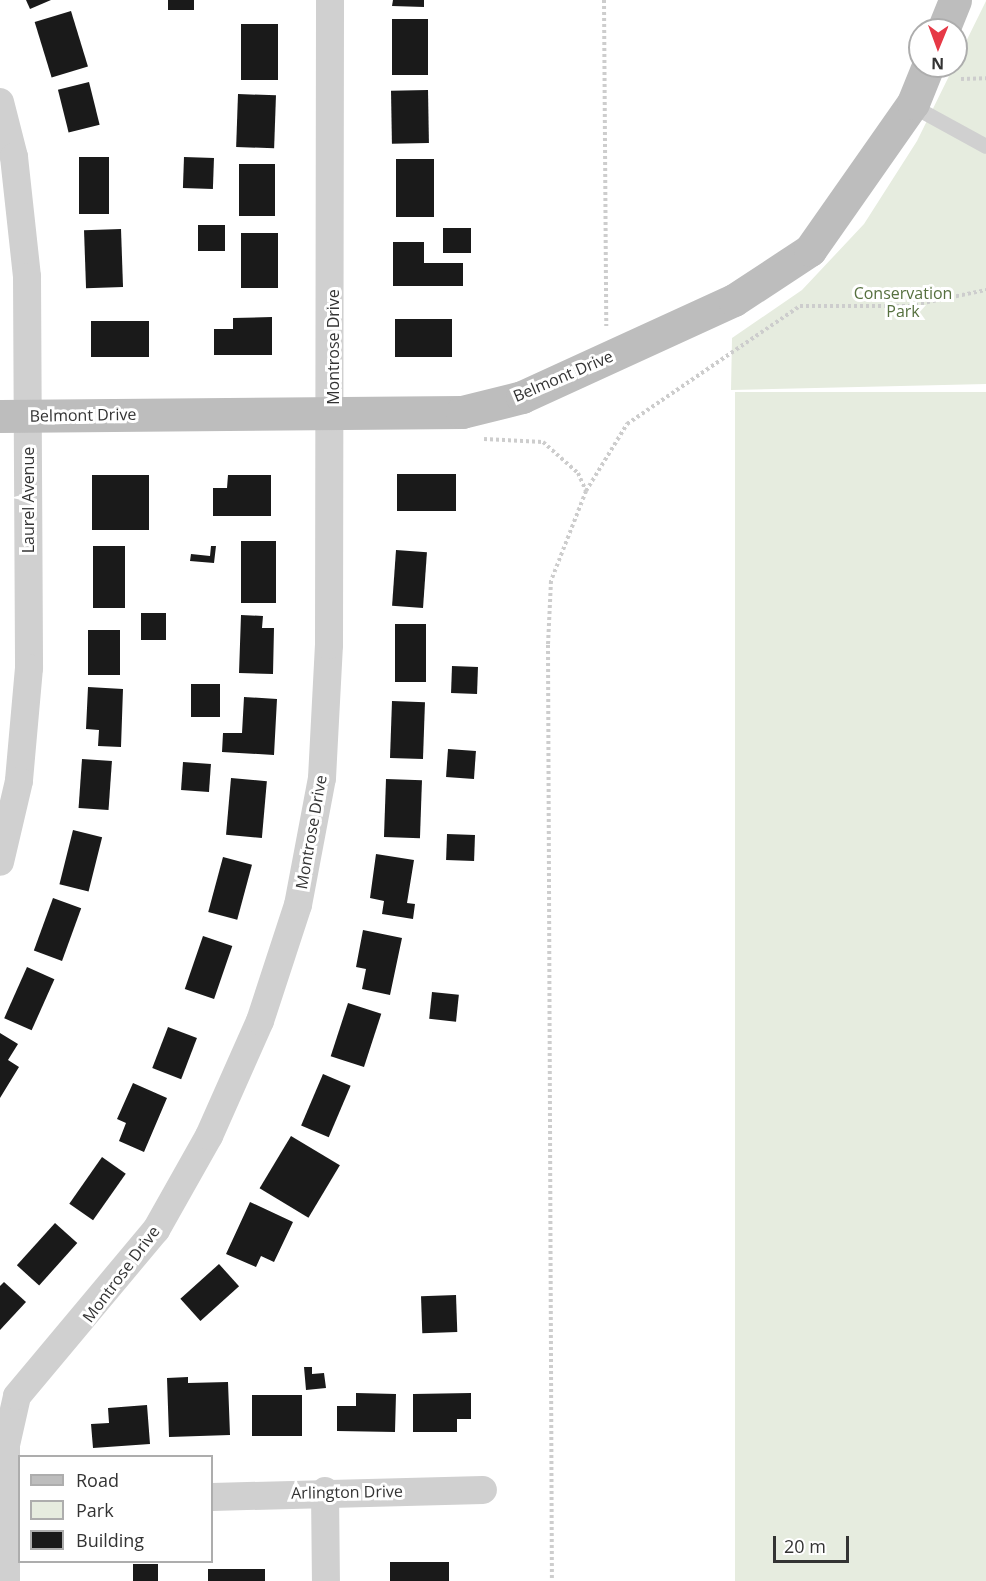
<!DOCTYPE html>
<html>
<head>
<meta charset="utf-8">
<style>
	body { margin:0 }
	#map { position:relative; width:986px; height:1581px; overflow:hidden; background:#fff; font-family:"Open Sans",sans-serif }
	div>[style] { position:absolute }
	.green>* { inset:0; background:#e6ecdf; transform-origin:0 0 }
	.building>* { inset:0; background:#1a1a1a; transform-origin:0 0 }
	.path>* { height:4px; margin-top:-2px; transform-origin:0; background:repeating-linear-gradient(90deg,#cdcdcd 0 3px,transparent 0 6px) }
	.lane>* { height:15px; margin:-7.5px; padding:0 7.5px; transform-origin:7.5px; border-radius:7.5px; background:#d0d0d0 }
	.street>* { height:28px; margin:-14px; padding:0 14px; transform-origin:14px; border-radius:14px; background:#d0d0d0 }
	.secondary>* { height:33px; margin:-16.5px; padding:0 16.5px; transform-origin:16.5px; border-radius:16.5px; background:#bdbdbd }
	span { translate:-50% -50%; white-space:nowrap; text-align:center; line-height:1.15; -webkit-text-stroke:6px #fff; paint-order:stroke }
	.park-label { font-size:16px; color:#56703f }
	.street-label { font-size:16px; color:#333 }
	.legend { position:absolute; left:18px; top:1455px; width:195px; height:108px; box-sizing:border-box; background:#fff; border:2px solid #adadad; margin:0; padding:8px 10px; list-style:none; font-size:18px; color:#333 }
	.legend li { display:flex; align-items:center; gap:12px; height:30px }
	.legend b { width:30px; border:2px solid #adadad }
	.north { position:absolute; left:908px; top:18px; width:60px; height:60px; box-sizing:border-box; background:#fff; border:2px solid #adadad; border-radius:50%; rotate:181deg; font-size:16px; font-weight:700; line-height:24px; text-align:center; color:#333 }
	.north::after { content:''; display:block; margin:auto; width:21px; height:27px; background:#e63946; clip-path:polygon(50% 0,100% 100%,50% 72%,0 100%) }
	.scale { position:absolute; left:773px; top:1536px; width:76px; height:27px; box-sizing:border-box; border:3px solid #333; border-top:0; padding-left:8px; font-size:18px; line-height:21px; white-space:nowrap; color:#333; -webkit-text-stroke:4px #fff; paint-order:stroke }
</style>
</head>
<body>
<div id="map">
	<div class="green">
		<i style="clip-path:polygon(986px 1px,986px 384px,731px 390px,732px 338px,802px 290px,864px 224px,917px 141px)"></i>
		<i style="left:986px;top:392px;width:1189px;height:251px;rotate:90deg"></i>
	</div>
	<div class="building">
		<i style="clip-path:polygon(26px 0,51px 0,30px 9px)"></i>
		<i style="left:168px;top:0;width:26px;height:10px"></i>
		<i style="clip-path:polygon(393px 0,424px 0,424px 7px,392px 6px)"></i>
		<i style="left:71px;top:11px;width:58px;height:38px;rotate:73deg"></i>
		<i style="left:392px;top:19px;width:36px;height:56px"></i>
		<i style="left:278px;top:24px;width:56px;height:37px;rotate:90deg"></i>
		<i style="left:89px;top:82px;width:44px;height:32px;rotate:76deg"></i>
		<i style="left:428px;top:90px;width:53px;height:37px;rotate:89deg"></i>
		<i style="left:238px;top:94px;width:38px;height:53px;rotate:2deg"></i>
		<i style="left:79px;top:157px;width:30px;height:57px"></i>
		<i style="left:184px;top:157px;width:30px;height:31px;rotate:2deg"></i>
		<i style="left:396px;top:159px;width:38px;height:58px"></i>
		<i style="left:239px;top:164px;width:36px;height:52px"></i>
		<i style="left:198px;top:225px;width:27px;height:26px"></i>
		<i style="left:443px;top:228px;width:28px;height:25px"></i>
		<i style="left:121px;top:229px;width:58px;height:37px;rotate:88deg"></i>
		<i style="left:241px;top:233px;width:37px;height:55px"></i>
		<i style="clip-path:polygon(393px 242px,424px 242px,424px 263px,463px 263px,463px 286px,393px 286px)"></i>
		<i style="clip-path:polygon(272px 317px,272px 355px,214px 355px,214px 329px,233px 329px,233px 318px)"></i>
		<i style="left:395px;top:319px;width:57px;height:38px"></i>
		<i style="left:91px;top:321px;width:58px;height:36px"></i>
		<i style="left:397px;top:474px;width:59px;height:37px"></i>
		<i style="left:92px;top:475px;width:57px;height:55px"></i>
		<i style="clip-path:polygon(228px 475px,271px 475px,271px 516px,213px 516px,213px 488px,227px 488px)"></i>
		<i style="left:241px;top:541px;width:35px;height:62px"></i>
		<i style="left:93px;top:546px;width:32px;height:62px"></i>
		<i style="clip-path:polygon(211px 546px,216px 546px,214px 563px,190px 561px,191px 554px,210px 556px)"></i>
		<i style="left:396px;top:550px;width:31px;height:56px;rotate:4deg"></i>
		<i style="left:141px;top:613px;width:25px;height:27px"></i>
		<i style="clip-path:polygon(241px 615px,263px 616px,262px 628px,274px 628px,273px 674px,239px 673px)"></i>
		<i style="left:395px;top:624px;width:31px;height:58px"></i>
		<i style="left:88px;top:630px;width:32px;height:45px"></i>
		<i style="left:452px;top:666px;width:26px;height:27px;rotate:2deg"></i>
		<i style="left:220px;top:684px;width:33px;height:29px;rotate:90deg"></i>
		<i style="clip-path:polygon(88px 687px,123px 689px,121px 747px,98px 746px,99px 730px,86px 729px)"></i>
		<i style="clip-path:polygon(244px 697px,277px 699px,274px 755px,222px 752px,223px 733px,242px 733px)"></i>
		<i style="left:392px;top:701px;width:33px;height:57px;rotate:2deg"></i>
		<i style="left:448px;top:749px;width:28px;height:28px;rotate:4deg"></i>
		<i style="left:82px;top:759px;width:30px;height:49px;rotate:4deg"></i>
		<i style="left:183px;top:762px;width:28px;height:28px;rotate:4deg"></i>
		<i style="left:231px;top:778px;width:36px;height:57px;rotate:5deg"></i>
		<i style="left:386px;top:779px;width:36px;height:58px;rotate:2deg"></i>
		<i style="left:73px;top:830px;width:30px;height:56px;rotate:14deg"></i>
		<i style="left:447px;top:834px;width:28px;height:26px;rotate:2deg"></i>
		<i style="clip-path:polygon(376px 854px,414px 860px,407px 903px,415px 904px,413px 919px,382px 914px,384px 901px,370px 898px)"></i>
		<i style="left:223px;top:857px;width:30px;height:57px;rotate:15deg"></i>
		<i style="left:53px;top:898px;width:30px;height:56px;rotate:20deg"></i>
		<i style="clip-path:polygon(363px 930px,402px 938px,390px 995px,362px 989px,366px 969px,356px 967px)"></i>
		<i style="left:203px;top:936px;width:31px;height:56px;rotate:19deg"></i>
		<i style="left:27px;top:967px;width:30px;height:56px;rotate:24deg"></i>
		<i style="left:432px;top:992px;width:27px;height:27px;rotate:6deg"></i>
		<i style="left:348px;top:1003px;width:35px;height:56px;rotate:18deg"></i>
		<i style="left:168px;top:1027px;width:31px;height:44px;rotate:21deg"></i>
		<i style="clip-path:polygon(0 1033px,18px 1044px,8px 1060px,19px 1067px,0 1098px)"></i>
		<i style="left:323px;top:1074px;width:30px;height:56px;rotate:23deg"></i>
		<i style="clip-path:polygon(133px 1083px,167px 1098px,144px 1152px,119px 1141px,126px 1123px,117px 1119px)"></i>
		<i style="left:291px;top:1136px;width:57px;height:61px;rotate:31deg"></i>
		<i style="left:102px;top:1157px;width:29px;height:57px;rotate:35deg"></i>
		<i style="clip-path:polygon(250px 1202px,293px 1222px,274px 1262px,261px 1256px,256px 1267px,226px 1254px)"></i>
		<i style="left:55px;top:1223px;width:30px;height:57px;rotate:42deg"></i>
		<i style="left:219px;top:1264px;width:30px;height:52px;rotate:48deg"></i>
		<i style="clip-path:polygon(4px 1282px,26px 1302px,0 1330px,0 1286px)"></i>
		<i style="left:456px;top:1295px;width:37px;height:35px;rotate:88deg"></i>
		<i style="clip-path:polygon(304px 1367px,312px 1367px,312px 1374px,324px 1373px,326px 1388px,306px 1390px)"></i>
		<i style="clip-path:polygon(188px 1377px,188px 1383px,228px 1382px,230px 1435px,169px 1437px,167px 1378px)"></i>
		<i style="clip-path:polygon(356px 1393px,396px 1394px,395px 1432px,337px 1431px,337px 1406px,356px 1406px)"></i>
		<i style="clip-path:polygon(471px 1393px,471px 1419px,457px 1419px,457px 1432px,413px 1432px,413px 1394px)"></i>
		<i style="left:252px;top:1395px;width:50px;height:41px"></i>
		<i style="clip-path:polygon(147px 1405px,150px 1444px,93px 1448px,91px 1424px,109px 1423px,108px 1408px)"></i>
		<i style="left:390px;top:1562px;width:59px;height:19px"></i>
		<i style="left:133px;top:1564px;width:25px;height:17px"></i>
		<i style="left:265px;top:1569px;width:12px;height:57px;rotate:90deg"></i>
	</div>
	<div class="path">
		<i style="left:604px;top:0;width:326px;rotate:89.6deg"></i>
		<i style="left:961px;top:79px;width:25px;rotate:-2deg"></i>
		<i style="left:484px;top:439px;width:59px;rotate:2.9deg"></i>
		<i style="left:543px;top:442px;width:47px;rotate:41.5deg"></i>
		<i style="left:578px;top:473px;width:20px;rotate:66deg"></i>
		<i style="left:586px;top:491px;width:97px;rotate:111.3deg"></i>
		<i style="left:551px;top:581px;width:64px;rotate:92.7deg"></i>
		<i style="left:548px;top:645px;width:936px;rotate:89.76deg"></i>
		<i style="left:586px;top:491px;width:79px;rotate:-58.5deg"></i>
		<i style="left:627px;top:424px;width:209px;rotate:-34.3deg"></i>
		<i style="left:800px;top:306px;width:109px"></i>
		<i style="left:909px;top:306px;width:79px;rotate:-11.7deg"></i>
	</div>
	<div class="lane">
		<i style="left:911px;top:105px;width:85px;rotate:28.7deg"></i>
	</div>
	<div class="street">
		<i style="left:0;top:102px;width:57px;rotate:75.7deg"></i>
		<i style="left:14px;top:157px;width:121px;rotate:83.8deg"></i>
		<i style="left:27px;top:277px;width:391px;rotate:89.7deg"></i>
		<i style="left:29px;top:668px;width:113px;rotate:95.1deg"></i>
		<i style="left:19px;top:781px;width:83px;rotate:103.2deg"></i>
		<i style="left:325px;top:1491px;width:90px;rotate:89.4deg"></i>
		<i style="left:212px;top:1497px;width:271px;rotate:-1.5deg"></i>
		<i style="left:6px;top:1581px;width:136px;rotate:-90deg"></i>
		<i style="left:6px;top:1445px;width:50px;rotate:-77.3deg"></i>
		<i style="left:17px;top:1396px;width:217px;rotate:-50.1deg"></i>
		<i style="left:156px;top:1230px;width:108px;rotate:-60.6deg"></i>
		<i style="left:209px;top:1136px;width:126px;rotate:-66.1deg"></i>
		<i style="left:260px;top:1021px;width:122px;rotate:-71.9deg"></i>
		<i style="left:298px;top:905px;width:129px;rotate:-79.3deg"></i>
		<i style="left:322px;top:778px;width:133px;rotate:-87deg"></i>
		<i style="left:329px;top:645px;width:645px;rotate:-89.91deg"></i>
	</div>
	<div class="secondary">
		<i style="left:943px;top:30px;width:32px;rotate:-68deg"></i>
		<i style="left:0;top:416px;width:462px;rotate:-0.5deg"></i>
		<i style="left:462px;top:412px;width:62px;rotate:-14deg"></i>
		<i style="left:522px;top:397px;width:233px;rotate:-24.6deg"></i>
		<i style="left:734px;top:300px;width:91px;rotate:-33.3deg"></i>
		<i style="left:810px;top:250px;width:179px;rotate:-55deg"></i>
		<i style="left:913px;top:103px;width:40px;rotate:-68deg"></i>
	</div>
	<div class="park-label">
		<span style="left:903px;top:302px">Conservation<br>Park</span>
	</div>
	<div class="street-label">
		<span style="left:333px;top:347px;rotate:-90deg">Montrose Drive</span>
		<span style="left:563px;top:376px;rotate:-23deg">Belmont Drive</span>
		<span style="left:83px;top:415px;rotate:-1deg">Belmont Drive</span>
		<span style="left:28px;top:500px;rotate:-90deg">Laurel Avenue</span>
		<span style="left:311px;top:832px;rotate:-80deg">Montrose Drive</span>
		<span style="left:121px;top:1274px;rotate:-53deg">Montrose Drive</span>
		<span style="left:347px;top:1492px;rotate:-1deg">Arlington Drive</span>
	</div>
	<ul class="legend">
	<li><b style="height:8px;background:#bdbdbd"></b>Road</li>
	<li><b style="height:16px;background:#e6ecdf"></b>Park</li>
	<li><b style="height:16px;background:#1a1a1a"></b>Building</li>
	</ul>
	<div class="north">N</div>
	<div class="scale">20 m</div>
</div>
</body>
</html>
